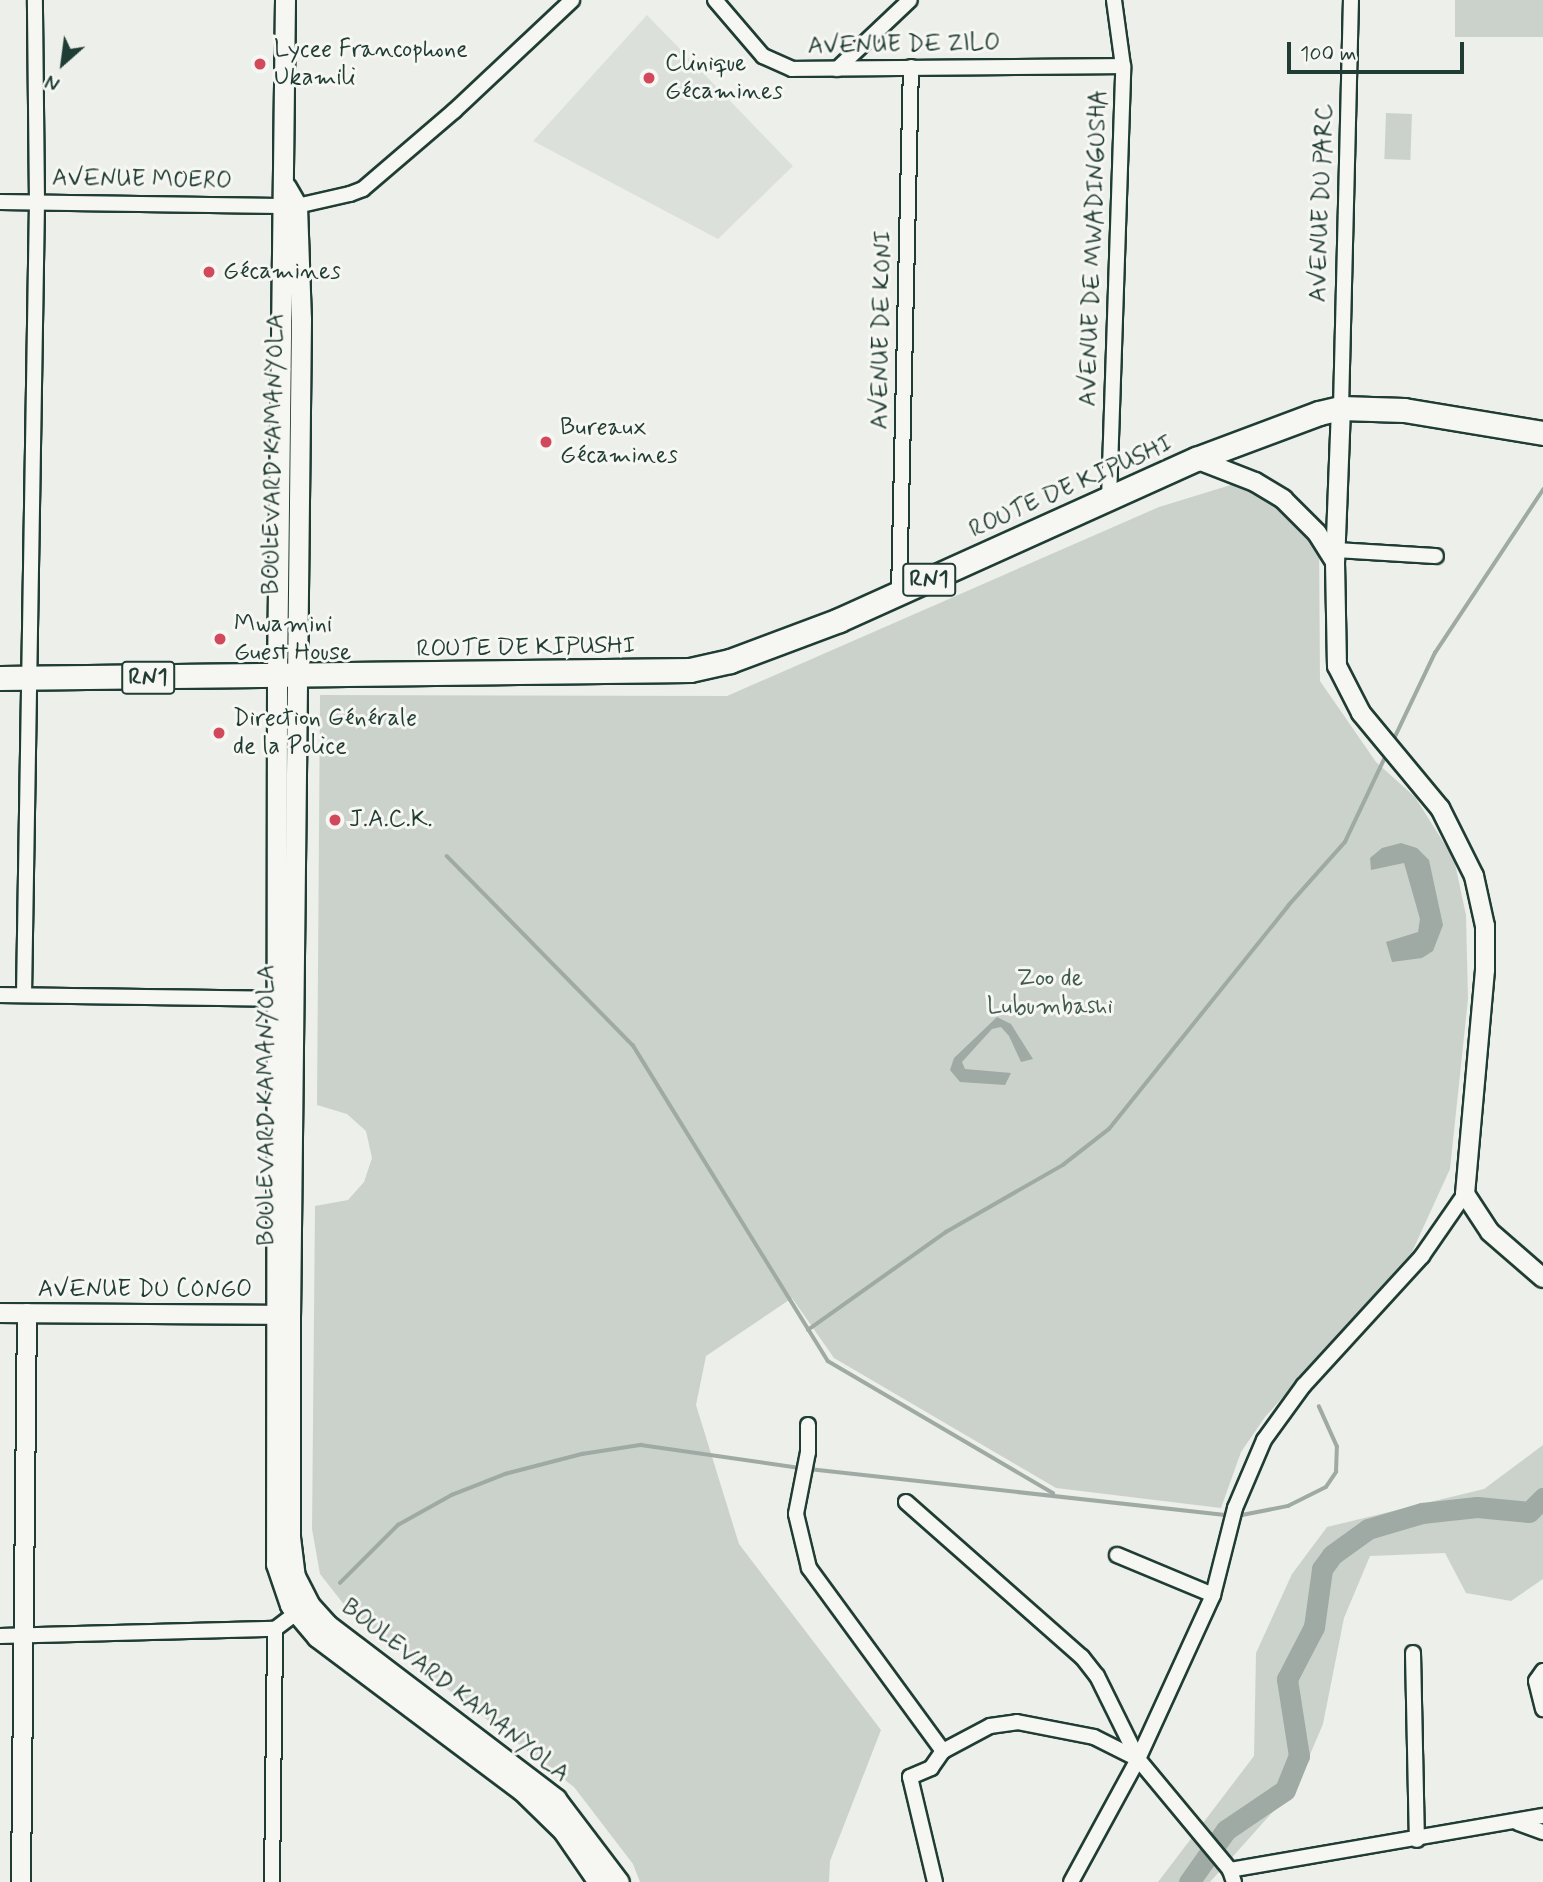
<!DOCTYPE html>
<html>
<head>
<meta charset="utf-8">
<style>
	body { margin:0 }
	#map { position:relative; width:1543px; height:1882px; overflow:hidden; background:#edefea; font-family:Mynerve,sans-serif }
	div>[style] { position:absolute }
	.built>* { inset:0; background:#dce0db }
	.green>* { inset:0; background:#cbd2cc; transform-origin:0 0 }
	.water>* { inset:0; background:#9faaa4 }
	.stream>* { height:3.5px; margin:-1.75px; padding:0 1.75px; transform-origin:1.75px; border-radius:1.75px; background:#9faaa4 }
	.river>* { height:21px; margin:-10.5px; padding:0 10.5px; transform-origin:10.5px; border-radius:10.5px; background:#9faaa4 }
	.roads { filter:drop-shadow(2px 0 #1f3d34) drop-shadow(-2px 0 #1f3d34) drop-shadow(0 2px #1f3d34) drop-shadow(0 -2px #1f3d34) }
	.minor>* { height:14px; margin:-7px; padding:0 7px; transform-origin:7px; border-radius:7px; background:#f6f6f2 }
	.tertiary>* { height:18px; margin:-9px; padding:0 9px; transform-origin:9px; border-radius:9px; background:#f6f6f2 }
	.secondary>* { height:19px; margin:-9.5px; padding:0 9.5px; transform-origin:9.5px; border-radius:9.5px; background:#f6f6f2 }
	.trunk>* { height:23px; margin:-11.5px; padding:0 11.5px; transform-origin:11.5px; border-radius:11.5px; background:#f6f6f2 }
	.dots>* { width:19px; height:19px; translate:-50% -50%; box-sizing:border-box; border:4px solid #f6f6f2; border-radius:50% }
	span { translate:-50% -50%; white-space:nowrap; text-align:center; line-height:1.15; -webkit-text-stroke:6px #f6f6f2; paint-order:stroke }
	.shield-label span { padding:2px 5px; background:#f6f6f2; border:2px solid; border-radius:5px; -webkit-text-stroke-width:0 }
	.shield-label { font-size:23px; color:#1f3d34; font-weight:700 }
	.street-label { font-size:24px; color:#1f3d34 }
	.poi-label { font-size:24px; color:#1f3d34 }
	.left { translate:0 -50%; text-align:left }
	.park-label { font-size:24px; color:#415b52 }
	.north { position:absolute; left:28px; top:28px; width:70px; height:70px; -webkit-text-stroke:5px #f6f6f2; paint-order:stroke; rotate:208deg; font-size:19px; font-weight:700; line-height:28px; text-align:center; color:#1f3d34 }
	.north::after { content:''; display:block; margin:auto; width:24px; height:32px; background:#1f3d34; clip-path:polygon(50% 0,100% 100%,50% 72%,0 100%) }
	.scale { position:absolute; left:1287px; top:42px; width:177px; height:32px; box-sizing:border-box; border:4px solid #1f3d34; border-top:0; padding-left:9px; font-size:21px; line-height:24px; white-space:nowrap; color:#1f3d34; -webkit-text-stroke:5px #f6f6f2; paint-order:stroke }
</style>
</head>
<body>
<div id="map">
	<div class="built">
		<i style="clip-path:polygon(647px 15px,793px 166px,718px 239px,533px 141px)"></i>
	</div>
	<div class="green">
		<i style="left:1455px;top:0;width:88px;height:37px"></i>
		<i style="left:1386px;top:113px;width:26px;height:46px;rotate:2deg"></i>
		<i style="clip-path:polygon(1247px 480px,1319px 539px,1320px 681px,1376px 762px,1415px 797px,1454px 859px,1466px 915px,1468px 999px,1450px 1169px,1412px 1252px,1265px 1417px,1241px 1452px,1221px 1508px,1056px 1488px,834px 1358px,792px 1298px,706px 1356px,696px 1405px,739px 1544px,881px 1730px,830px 1861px,829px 1882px,640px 1882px,633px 1864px,574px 1787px,353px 1616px,320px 1574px,312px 1529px,315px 1206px,348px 1200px,364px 1182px,372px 1158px,366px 1131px,347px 1114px,317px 1105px,320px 695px,727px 696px,1159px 507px)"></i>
		<i style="clip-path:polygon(1543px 1445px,1543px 1579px,1511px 1601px,1466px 1593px,1445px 1553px,1370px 1556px,1344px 1618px,1323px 1724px,1297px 1785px,1210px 1882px,1158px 1882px,1254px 1756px,1256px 1653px,1292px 1574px,1327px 1527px,1484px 1489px)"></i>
	</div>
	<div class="water">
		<i style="clip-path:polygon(1401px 843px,1417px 848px,1429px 860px,1443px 925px,1433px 951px,1422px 958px,1392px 962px,1386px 942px,1418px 932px,1420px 919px,1404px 863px,1371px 870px,1370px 858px,1382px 848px)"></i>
		<i style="clip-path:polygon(997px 1017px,1011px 1024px,1033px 1059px,1021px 1062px,1009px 1036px,1001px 1027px,992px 1029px,962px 1062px,965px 1069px,1011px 1073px,1005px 1085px,960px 1082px,950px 1070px,954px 1058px)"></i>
	</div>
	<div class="stream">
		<i style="left:1392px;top:743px;width:100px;rotate:-64.5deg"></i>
		<i style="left:1435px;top:653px;width:196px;rotate:-56.5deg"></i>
		<i style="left:447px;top:856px;width:265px;rotate:45.5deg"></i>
		<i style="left:633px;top:1045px;width:371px;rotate:58.3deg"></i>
		<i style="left:828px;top:1361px;width:261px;rotate:30.4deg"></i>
		<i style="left:808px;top:1330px;width:169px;rotate:-35.4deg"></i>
		<i style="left:946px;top:1232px;width:135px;rotate:-29.8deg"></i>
		<i style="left:1063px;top:1165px;width:58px;rotate:-38deg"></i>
		<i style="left:1109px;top:1129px;width:286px;rotate:-51.2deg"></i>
		<i style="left:1288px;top:906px;width:86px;rotate:-48.3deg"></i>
		<i style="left:1345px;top:842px;width:98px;rotate:-64.7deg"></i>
		<i style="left:809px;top:1469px;width:423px;rotate:6.3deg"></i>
		<i style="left:1237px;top:1516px;width:52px;rotate:-11.1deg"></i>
		<i style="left:1288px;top:1506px;width:42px;rotate:-26.6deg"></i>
		<i style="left:1326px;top:1487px;width:18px;rotate:-56deg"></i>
		<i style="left:1336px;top:1472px;width:25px;rotate:-88deg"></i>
		<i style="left:1337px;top:1447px;width:44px;rotate:-114.2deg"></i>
		<i style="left:340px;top:1583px;width:82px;rotate:-45deg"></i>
		<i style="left:398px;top:1525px;width:62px;rotate:-29.1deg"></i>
		<i style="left:452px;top:1495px;width:57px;rotate:-21.6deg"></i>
		<i style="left:505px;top:1474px;width:80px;rotate:-14.6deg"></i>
		<i style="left:582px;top:1454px;width:60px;rotate:-8.7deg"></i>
		<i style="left:641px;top:1445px;width:162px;rotate:8.2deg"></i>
	</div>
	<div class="river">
		<i style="left:1189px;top:1882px;width:64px;rotate:-54.6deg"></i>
		<i style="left:1226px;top:1830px;width:71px;rotate:-34.1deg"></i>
		<i style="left:1285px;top:1790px;width:37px;rotate:-68deg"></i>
		<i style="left:1299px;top:1756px;width:78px;rotate:-98.9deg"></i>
		<i style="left:1287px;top:1679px;width:59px;rotate:-62.6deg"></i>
		<i style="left:1314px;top:1627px;width:59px;rotate:-82.1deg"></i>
		<i style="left:1322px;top:1569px;width:17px;rotate:-54deg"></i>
		<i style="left:1332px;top:1555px;width:44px;rotate:-35.8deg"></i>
		<i style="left:1368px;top:1529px;width:56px;rotate:-16.5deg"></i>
		<i style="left:1422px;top:1513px;width:55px;rotate:-6.2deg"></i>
		<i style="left:1477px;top:1507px;width:52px;rotate:5.5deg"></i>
		<i style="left:1529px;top:1512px;width:20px;rotate:-45deg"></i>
	</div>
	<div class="roads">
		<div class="minor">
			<i style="left:715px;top:0;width:74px;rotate:49.4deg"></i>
			<i style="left:763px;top:56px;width:32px;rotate:24deg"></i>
			<i style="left:792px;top:69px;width:331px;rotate:-0.5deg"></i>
			<i style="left:837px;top:69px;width:100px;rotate:-43.4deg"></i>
			<i style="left:0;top:202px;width:297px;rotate:0.8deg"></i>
			<i style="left:297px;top:206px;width:54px;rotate:-12.8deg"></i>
			<i style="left:350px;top:194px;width:14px;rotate:-21deg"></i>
			<i style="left:363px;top:189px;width:120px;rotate:-40.6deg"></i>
			<i style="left:454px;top:111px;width:162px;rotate:-43.2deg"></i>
			<i style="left:1341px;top:408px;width:408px;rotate:-88.6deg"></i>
			<i style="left:1109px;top:499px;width:433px;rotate:-88.1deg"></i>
			<i style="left:1123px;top:66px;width:67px;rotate:-97.8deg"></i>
			<i style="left:1335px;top:550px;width:101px;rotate:3.4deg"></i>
			<i style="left:899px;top:594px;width:527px;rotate:-88.7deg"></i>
			<i style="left:0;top:995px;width:286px;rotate:0.8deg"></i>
			<i style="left:24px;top:995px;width:793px;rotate:-89.06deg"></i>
			<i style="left:37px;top:202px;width:202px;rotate:-90.6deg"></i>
			<i style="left:808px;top:1425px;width:27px;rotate:90deg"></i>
			<i style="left:808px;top:1452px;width:63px;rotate:101deg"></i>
			<i style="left:796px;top:1514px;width:56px;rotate:76.5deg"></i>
			<i style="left:809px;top:1568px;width:227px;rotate:53.8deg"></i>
			<i style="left:906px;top:1502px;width:235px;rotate:41.4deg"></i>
			<i style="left:1082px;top:1657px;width:24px;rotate:52deg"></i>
			<i style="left:1097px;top:1676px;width:93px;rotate:63.7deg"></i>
			<i style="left:1117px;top:1555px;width:104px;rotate:22.6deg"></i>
			<i style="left:0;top:1636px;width:275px;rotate:-1.5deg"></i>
			<i style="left:275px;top:1629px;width:35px;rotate:-37deg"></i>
			<i style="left:1413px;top:1653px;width:187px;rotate:88.8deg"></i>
			<i style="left:1543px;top:1671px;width:12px;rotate:125deg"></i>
			<i style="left:1536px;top:1681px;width:29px;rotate:76deg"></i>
			<i style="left:1518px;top:1823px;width:27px;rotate:20deg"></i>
			<i style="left:1230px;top:1870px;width:318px;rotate:-9.8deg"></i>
			<i style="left:272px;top:1882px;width:253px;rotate:-89.3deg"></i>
			<i style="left:935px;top:1882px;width:108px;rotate:-103.4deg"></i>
			<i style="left:910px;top:1777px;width:23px;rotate:-23deg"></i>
			<i style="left:931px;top:1768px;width:21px;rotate:-55deg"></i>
			<i style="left:943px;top:1751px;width:53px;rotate:-28deg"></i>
			<i style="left:990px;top:1726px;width:27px;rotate:-8deg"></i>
			<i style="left:1017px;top:1722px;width:78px;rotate:11deg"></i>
			<i style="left:1094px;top:1737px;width:49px;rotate:26.6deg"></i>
			<i style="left:1138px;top:1759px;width:144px;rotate:50.3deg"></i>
			<i style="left:1230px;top:1870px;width:13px;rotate:72deg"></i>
			<i style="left:1071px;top:1882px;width:140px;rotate:-61.4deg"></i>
			<i style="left:1138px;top:1759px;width:180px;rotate:-65.4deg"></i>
			<i style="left:1213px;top:1595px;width:90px;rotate:-75.8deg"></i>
			<i style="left:1235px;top:1508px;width:74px;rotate:-66.9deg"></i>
			<i style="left:1264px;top:1440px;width:68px;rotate:-54deg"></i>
			<i style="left:1304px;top:1385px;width:175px;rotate:-47.5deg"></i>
			<i style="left:1422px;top:1256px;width:75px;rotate:-55.3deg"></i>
		</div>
		<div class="tertiary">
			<i style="left:1341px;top:408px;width:154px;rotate:92.2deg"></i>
			<i style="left:1335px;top:562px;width:104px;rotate:88.9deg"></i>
			<i style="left:1337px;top:666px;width:53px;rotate:62.9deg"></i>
			<i style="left:1361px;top:713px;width:124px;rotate:50.3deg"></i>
			<i style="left:1440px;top:808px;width:76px;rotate:63.4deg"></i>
			<i style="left:1474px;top:876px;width:51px;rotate:77.6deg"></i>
			<i style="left:1485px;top:926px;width:44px;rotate:90deg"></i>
			<i style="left:1485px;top:970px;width:225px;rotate:95.1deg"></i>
			<i style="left:1465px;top:1194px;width:45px;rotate:56.7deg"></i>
			<i style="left:1490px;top:1232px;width:70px;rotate:41deg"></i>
			<i style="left:1196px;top:459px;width:63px;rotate:21.3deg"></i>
			<i style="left:1255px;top:482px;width:33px;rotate:31deg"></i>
			<i style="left:1283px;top:499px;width:48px;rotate:45deg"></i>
			<i style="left:1317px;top:533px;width:34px;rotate:58deg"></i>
			<i style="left:0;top:1313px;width:290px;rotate:0.4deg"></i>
			<i style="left:21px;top:1882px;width:569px;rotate:-89.4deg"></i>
		</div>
		<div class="secondary">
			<i style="left:285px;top:0;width:677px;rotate:90.68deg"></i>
			<i style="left:277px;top:677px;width:887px;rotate:90.06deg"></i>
			<i style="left:276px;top:1564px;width:43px;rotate:71.1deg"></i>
			<i style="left:290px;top:1605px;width:42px;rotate:49.8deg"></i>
			<i style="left:317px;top:1637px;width:255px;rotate:36.9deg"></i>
			<i style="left:521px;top:1790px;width:59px;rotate:44.3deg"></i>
			<i style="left:563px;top:1831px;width:62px;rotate:55.5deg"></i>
			<i style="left:286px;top:187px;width:22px;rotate:60deg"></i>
			<i style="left:297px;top:206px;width:113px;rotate:88deg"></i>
			<i style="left:301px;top:319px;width:996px;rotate:90.63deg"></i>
			<i style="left:290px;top:1315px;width:222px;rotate:90deg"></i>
			<i style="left:290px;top:1537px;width:39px;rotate:83deg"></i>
			<i style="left:295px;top:1576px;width:31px;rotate:63deg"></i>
			<i style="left:309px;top:1604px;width:28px;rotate:48deg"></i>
			<i style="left:328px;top:1625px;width:287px;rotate:37.3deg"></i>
			<i style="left:556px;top:1799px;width:104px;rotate:52.8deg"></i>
		</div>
		<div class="trunk">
			<i style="left:0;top:678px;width:690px;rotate:-0.66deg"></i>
			<i style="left:690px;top:670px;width:41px;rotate:-12.7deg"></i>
			<i style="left:730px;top:661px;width:116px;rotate:-20.6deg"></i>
			<i style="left:839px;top:620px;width:392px;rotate:-24.3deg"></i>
			<i style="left:1196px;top:459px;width:131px;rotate:-20.5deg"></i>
			<i style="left:1319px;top:413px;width:23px;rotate:-13deg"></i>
			<i style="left:1341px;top:408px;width:63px;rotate:1.8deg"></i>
			<i style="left:1404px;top:410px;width:141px;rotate:9.4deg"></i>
		</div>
	</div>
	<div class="dots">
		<i style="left:260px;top:64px;background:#d1495b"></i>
		<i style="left:649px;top:78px;background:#d1495b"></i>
		<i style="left:209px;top:272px;background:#d1495b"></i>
		<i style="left:546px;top:442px;background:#d1495b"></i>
		<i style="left:220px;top:639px;background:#d1495b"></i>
		<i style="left:219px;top:733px;background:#d1495b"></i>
		<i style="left:335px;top:820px;background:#d1495b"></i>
	</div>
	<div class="shield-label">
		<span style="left:929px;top:580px">RN1</span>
		<span style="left:148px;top:678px">RN1</span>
	</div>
	<div class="street-label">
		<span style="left:904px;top:45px;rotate:-1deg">AVENUE DE ZILO</span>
		<span style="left:142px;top:180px;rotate:1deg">AVENUE MOERO</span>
		<span style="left:1322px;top:203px;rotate:-88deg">AVENUE DU PARC</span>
		<span style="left:1094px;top:248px;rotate:-88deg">AVENUE DE MWADINGUSHA</span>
		<span style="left:882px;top:330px;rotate:-89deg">AVENUE DE KONI</span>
		<span style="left:274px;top:454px;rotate:-89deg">BOULEVARD KAMANYOLA</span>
		<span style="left:1071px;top:487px;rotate:-24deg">ROUTE DE KIPUSHI</span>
		<span style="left:526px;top:648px;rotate:-1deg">ROUTE DE KIPUSHI</span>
		<span style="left:267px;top:1105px;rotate:-90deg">BOULEVARD KAMANYOLA</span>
		<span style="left:145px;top:1290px">AVENUE DU CONGO</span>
		<span style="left:455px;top:1691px;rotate:38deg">BOULEVARD KAMANYOLA</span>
	</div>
	<div class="poi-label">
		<span class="left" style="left:274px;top:64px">Lycee Francophone<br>Ukamili</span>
		<span class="left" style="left:665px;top:78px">Clinique<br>Gécamines</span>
		<span class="left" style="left:223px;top:272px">Gécamines</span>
		<span class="left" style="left:560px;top:442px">Bureaux<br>Gécamines</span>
		<span class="left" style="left:234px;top:639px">Mwamini<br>Guest House</span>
		<span class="left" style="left:233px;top:733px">Direction Générale<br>de la Police</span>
		<span class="left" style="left:349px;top:820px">J.A.C.K.</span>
	</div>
	<div class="park-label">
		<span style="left:1050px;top:993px">Zoo de<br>Lubumbashi</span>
	</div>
	<div class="north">N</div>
	<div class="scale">100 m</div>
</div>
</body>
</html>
